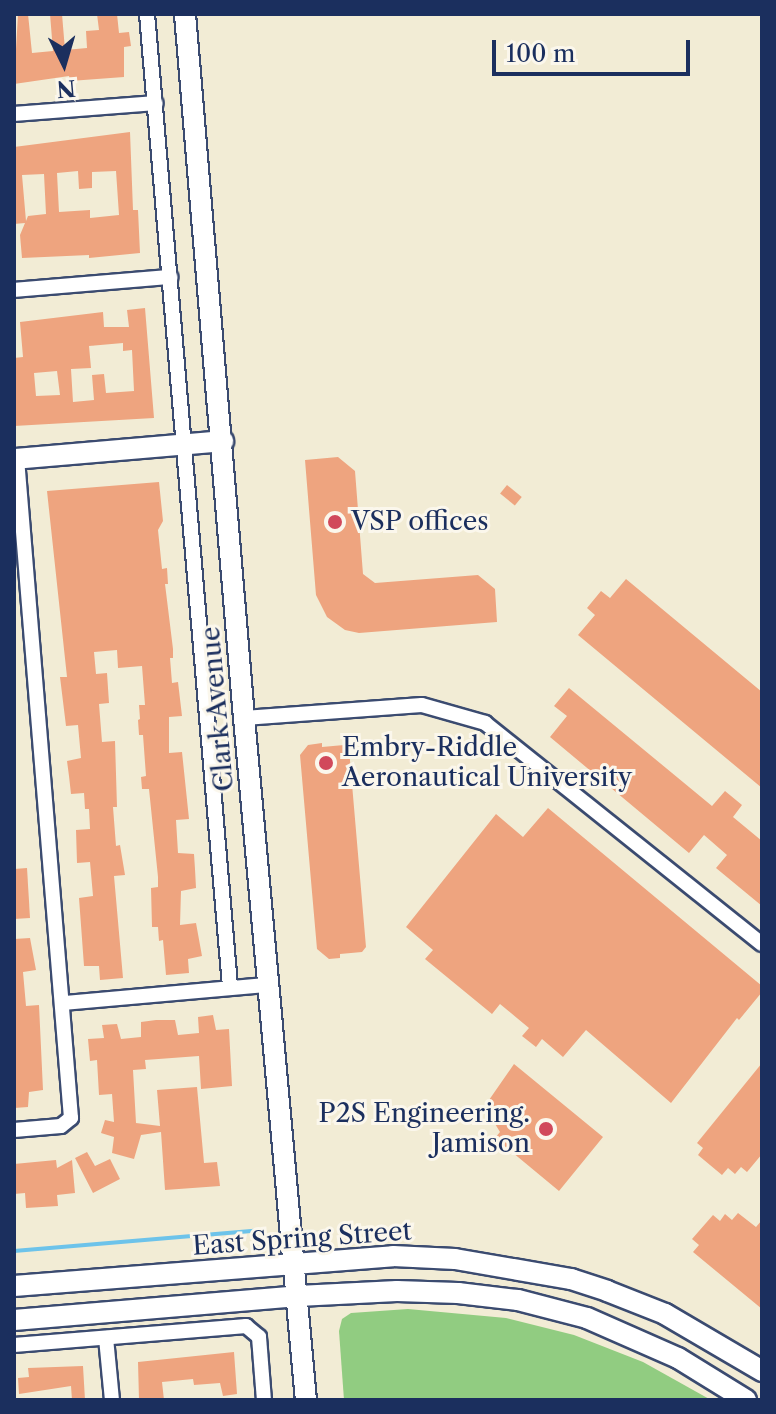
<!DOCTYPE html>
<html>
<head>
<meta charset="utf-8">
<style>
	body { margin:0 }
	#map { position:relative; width:776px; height:1414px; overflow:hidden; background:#f2ecd5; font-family:"Libre Caslon Text",serif }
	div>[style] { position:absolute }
	.green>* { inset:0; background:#91cc81 }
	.stream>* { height:4px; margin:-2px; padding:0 2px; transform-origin:2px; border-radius:2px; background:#6dc3ea }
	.building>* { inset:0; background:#eea47f; transform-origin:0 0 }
	.roads { filter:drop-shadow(2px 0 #3b4b70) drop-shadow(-2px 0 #3b4b70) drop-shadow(0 2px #3b4b70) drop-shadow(0 -2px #3b4b70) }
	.street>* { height:14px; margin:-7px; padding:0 7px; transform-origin:7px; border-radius:7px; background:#fff }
	.secondary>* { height:20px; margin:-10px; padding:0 10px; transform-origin:10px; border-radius:10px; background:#fff }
	.dots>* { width:22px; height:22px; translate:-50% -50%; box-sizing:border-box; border:4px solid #fbf7ec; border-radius:50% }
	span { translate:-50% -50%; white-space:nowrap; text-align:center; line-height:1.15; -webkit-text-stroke:6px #fbf7ec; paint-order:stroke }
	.poi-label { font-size:26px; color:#1b2f5e }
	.left { translate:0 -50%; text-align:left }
	.right { translate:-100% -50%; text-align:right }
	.street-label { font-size:26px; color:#1b2f5e }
	.frame { position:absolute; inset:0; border:16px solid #1b2f5e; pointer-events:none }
	.north { position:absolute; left:24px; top:24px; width:80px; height:80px; -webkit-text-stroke:6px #fbf7ec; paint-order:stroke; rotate:175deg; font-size:22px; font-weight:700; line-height:32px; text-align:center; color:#1b2f5e }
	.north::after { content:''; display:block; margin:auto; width:28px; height:36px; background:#1b2f5e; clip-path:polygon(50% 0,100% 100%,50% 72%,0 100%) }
	.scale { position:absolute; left:492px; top:40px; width:198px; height:36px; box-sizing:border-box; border:4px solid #1b2f5e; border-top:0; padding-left:10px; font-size:24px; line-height:28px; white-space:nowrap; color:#1b2f5e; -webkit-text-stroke:6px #fbf7ec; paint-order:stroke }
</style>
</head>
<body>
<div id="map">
	<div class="green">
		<i style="clip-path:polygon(408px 1309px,506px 1318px,574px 1335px,643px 1362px,711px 1400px,344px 1400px,339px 1331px,342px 1319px,351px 1313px)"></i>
	</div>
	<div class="stream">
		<i style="left:14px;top:1251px;width:241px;rotate:-4.8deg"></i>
	</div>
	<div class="building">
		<i style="clip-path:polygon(18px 14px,28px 14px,32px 53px,53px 51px,50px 14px,62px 14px,65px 50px,87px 48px,86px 31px,99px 30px,97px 14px,117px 14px,119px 33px,129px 32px,131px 46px,124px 47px,124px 77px,70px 81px,69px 76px,14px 84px)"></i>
		<i style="clip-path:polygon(evenodd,130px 132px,133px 210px,138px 210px,140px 253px,89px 258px,89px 255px,22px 258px,20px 235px,25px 223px,14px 224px,14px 147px,130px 132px,78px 171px,79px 189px,92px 188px,92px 172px,116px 171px,119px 215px,90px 218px,90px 210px,59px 212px,57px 173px,78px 171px,130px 132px,44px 174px,46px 214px,28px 216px,26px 221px,22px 175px,44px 174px)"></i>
		<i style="clip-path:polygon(evenodd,145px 308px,154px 418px,14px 426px,14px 358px,23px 357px,20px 322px,103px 312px,104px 327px,129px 327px,127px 310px,145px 308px,123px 343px,123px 351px,132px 350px,134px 391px,106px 393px,104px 374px,92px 375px,94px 400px,73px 402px,71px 369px,91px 368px,89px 346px,123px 343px,145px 308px,57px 371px,60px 395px,36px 396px,34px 373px,57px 371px)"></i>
		<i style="clip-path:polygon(338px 457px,355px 471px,363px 574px,375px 583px,478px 575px,495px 589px,497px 622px,359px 633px,345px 630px,327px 617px,316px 595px,305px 460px)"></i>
		<i style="clip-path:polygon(159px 482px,163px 521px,158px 530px,162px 569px,167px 568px,168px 584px,165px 584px,173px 649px,173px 658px,170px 658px,172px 683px,178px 682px,182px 716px,169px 717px,169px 753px,182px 752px,189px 819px,176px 820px,178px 853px,194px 854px,195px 869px,196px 888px,181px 891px,180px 925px,196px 923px,202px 956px,188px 959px,189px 973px,166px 975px,163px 940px,159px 941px,158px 927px,152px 927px,151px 888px,158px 887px,158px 877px,149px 789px,142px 789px,141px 777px,146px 776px,143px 735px,139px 735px,138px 720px,140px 719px,139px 705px,145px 705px,142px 666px,118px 668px,117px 650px,94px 652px,96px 674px,107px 673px,109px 703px,99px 704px,102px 742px,115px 741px,117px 807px,113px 807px,116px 846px,120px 845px,125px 875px,114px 876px,123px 978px,100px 980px,99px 966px,84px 966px,79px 898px,93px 896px,90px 862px,77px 863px,76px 830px,90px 829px,89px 809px,85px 809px,84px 793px,71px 794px,69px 776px,67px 761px,81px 758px,78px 725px,66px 726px,60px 677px,67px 677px,47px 491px)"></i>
		<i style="left:507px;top:485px;width:19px;height:11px;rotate:39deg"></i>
		<i style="clip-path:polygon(626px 579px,762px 692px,762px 788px,578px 635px,595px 615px,587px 608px,601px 591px,610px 598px)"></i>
		<i style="clip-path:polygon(569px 688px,712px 806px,725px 791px,742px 805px,733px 817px,762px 841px,762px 906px,716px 868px,727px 855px,704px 835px,689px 853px,550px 737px,567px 716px,554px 706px)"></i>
		<i style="clip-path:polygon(322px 743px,322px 747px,344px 745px,349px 749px,366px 947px,362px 952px,340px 954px,340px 958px,329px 959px,317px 949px,300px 755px,308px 745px)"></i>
		<i style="clip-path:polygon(548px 808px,762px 986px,762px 992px,739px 1020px,737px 1018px,671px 1103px,586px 1030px,563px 1057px,542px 1039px,536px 1047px,522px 1036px,529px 1028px,500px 1004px,492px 1014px,425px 959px,433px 950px,406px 927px,496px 814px,523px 837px)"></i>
		<i style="clip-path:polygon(27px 868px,30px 918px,14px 919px,14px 869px)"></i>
		<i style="clip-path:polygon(30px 938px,36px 970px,23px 972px,26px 1006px,39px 1005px,43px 1090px,29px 1092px,28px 1107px,14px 1108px,14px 939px)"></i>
		<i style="clip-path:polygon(213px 1015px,216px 1030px,229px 1029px,232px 1086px,201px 1089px,199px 1056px,145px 1060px,146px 1069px,133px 1070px,136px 1123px,160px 1126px,157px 1090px,197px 1087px,204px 1163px,217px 1162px,220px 1186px,165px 1190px,161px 1132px,141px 1135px,134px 1159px,112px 1153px,114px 1137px,101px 1133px,105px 1120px,114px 1122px,112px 1094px,99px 1095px,97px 1060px,90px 1061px,88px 1039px,104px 1038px,102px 1025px,117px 1024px,121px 1039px,141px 1037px,141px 1022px,156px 1020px,175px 1020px,178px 1035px,199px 1033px,198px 1017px)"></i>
		<i style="clip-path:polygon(762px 1063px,762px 1154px,747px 1172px,741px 1167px,735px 1174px,728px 1168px,722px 1175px,698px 1155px,703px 1148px,697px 1143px)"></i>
		<i style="clip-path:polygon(514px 1064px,603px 1137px,559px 1191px,495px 1138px,500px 1132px,489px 1114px,489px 1100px)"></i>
		<i style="clip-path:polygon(87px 1152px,95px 1166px,110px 1159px,120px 1179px,93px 1193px,75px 1158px)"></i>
		<i style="clip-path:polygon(56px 1160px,57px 1168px,72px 1160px,75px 1193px,57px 1195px,58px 1206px,26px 1208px,25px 1193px,14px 1194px,14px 1164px)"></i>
		<i style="clip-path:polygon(738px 1213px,756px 1227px,762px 1220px,762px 1309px,693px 1252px,699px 1245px,692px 1239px,713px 1215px,720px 1221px,725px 1214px,732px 1220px)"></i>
		<i style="clip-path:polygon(234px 1352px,237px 1394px,223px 1396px,220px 1383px,194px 1385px,193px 1379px,162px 1382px,164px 1400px,139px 1400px,138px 1362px)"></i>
		<i style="clip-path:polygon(83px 1366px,85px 1400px,72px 1400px,71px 1386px,19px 1394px,18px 1378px,29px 1377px,28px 1368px)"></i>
	</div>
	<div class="roads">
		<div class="street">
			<i style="left:147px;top:14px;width:977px;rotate:85.12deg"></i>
			<i style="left:14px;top:114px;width:142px;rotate:-4.4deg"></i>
			<i style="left:14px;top:290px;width:157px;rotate:-4.8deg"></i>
			<i style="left:244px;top:718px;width:178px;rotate:-4.2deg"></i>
			<i style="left:422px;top:705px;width:66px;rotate:15.9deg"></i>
			<i style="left:485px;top:723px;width:354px;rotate:38.6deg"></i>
			<i style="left:64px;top:1003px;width:204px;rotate:-5.1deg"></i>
			<i style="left:14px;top:1130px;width:47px;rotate:-4.9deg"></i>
			<i style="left:61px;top:1126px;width:13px;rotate:-39deg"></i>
			<i style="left:71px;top:1118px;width:661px;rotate:-94.68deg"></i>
			<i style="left:106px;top:1338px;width:62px;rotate:84.5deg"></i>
			<i style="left:14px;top:1345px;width:233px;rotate:-4.7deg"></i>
			<i style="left:246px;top:1326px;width:17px;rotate:40deg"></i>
			<i style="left:259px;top:1337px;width:63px;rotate:85.5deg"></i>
		</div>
		<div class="secondary">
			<i style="left:185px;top:14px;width:706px;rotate:85.21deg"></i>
			<i style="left:244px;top:718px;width:685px;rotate:84.81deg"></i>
			<i style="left:14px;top:459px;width:210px;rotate:-4.9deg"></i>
			<i style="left:14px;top:1286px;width:380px;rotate:-4.5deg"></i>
			<i style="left:393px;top:1256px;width:62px;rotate:2.8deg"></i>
			<i style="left:455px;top:1259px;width:118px;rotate:9.8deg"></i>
			<i style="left:571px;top:1279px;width:38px;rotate:18deg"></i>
			<i style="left:607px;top:1291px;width:62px;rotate:21.6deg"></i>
			<i style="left:665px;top:1314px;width:113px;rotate:30.4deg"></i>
			<i style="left:14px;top:1320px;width:285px;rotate:-4.8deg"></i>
			<i style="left:298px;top:1296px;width:99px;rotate:-2.9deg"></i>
			<i style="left:397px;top:1291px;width:61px;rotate:1.9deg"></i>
			<i style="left:458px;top:1293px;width:60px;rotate:6.7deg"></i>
			<i style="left:518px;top:1300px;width:71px;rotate:14.6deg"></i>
			<i style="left:587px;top:1318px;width:99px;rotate:23.7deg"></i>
			<i style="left:678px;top:1358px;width:80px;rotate:31.7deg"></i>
		</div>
	</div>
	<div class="dots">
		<i style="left:335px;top:522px;background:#d1495b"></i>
		<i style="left:326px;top:763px;background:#d1495b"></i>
		<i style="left:546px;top:1129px;background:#d1495b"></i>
	</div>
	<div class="poi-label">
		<span class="left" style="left:351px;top:522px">VSP offices</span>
		<span class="left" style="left:342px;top:763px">Embry-Riddle<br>Aeronautical University</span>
		<span class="right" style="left:530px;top:1129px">P2S Engineering.<br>Jamison</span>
	</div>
	<div class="street-label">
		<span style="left:218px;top:709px;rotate:-95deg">Clark Avenue</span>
		<span style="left:302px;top:1239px;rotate:-4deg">East Spring Street</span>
	</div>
	<div class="frame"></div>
	<div class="north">N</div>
	<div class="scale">100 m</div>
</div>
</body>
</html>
